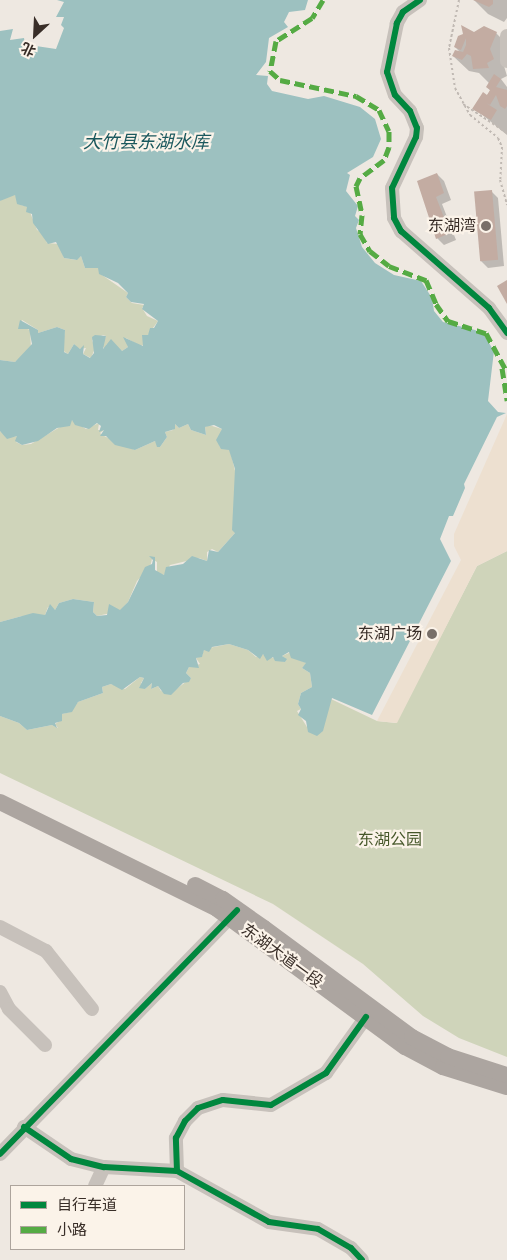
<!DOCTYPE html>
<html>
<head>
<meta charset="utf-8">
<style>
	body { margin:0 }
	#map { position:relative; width:507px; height:1260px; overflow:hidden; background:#eee8e1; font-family:"Source Sans 3","Noto Sans SC",sans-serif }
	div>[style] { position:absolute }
	.green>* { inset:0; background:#cfd4ba }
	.plaza>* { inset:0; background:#ede0d0 }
	.water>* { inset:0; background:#9dc1c0 }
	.shadow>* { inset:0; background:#0003 }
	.building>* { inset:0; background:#c3aca2; transform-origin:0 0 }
	.path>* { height:2px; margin-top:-1px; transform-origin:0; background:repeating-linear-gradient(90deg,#c0b9b3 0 2.5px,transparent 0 5px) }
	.minor>* { height:14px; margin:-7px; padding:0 7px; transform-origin:7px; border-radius:7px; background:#c7c1bb }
	.major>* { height:16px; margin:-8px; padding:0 8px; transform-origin:8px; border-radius:8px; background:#aca5a0 }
	.quiet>* { height:5px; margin-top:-2.5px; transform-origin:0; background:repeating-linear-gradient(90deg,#55ab44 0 10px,transparent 0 15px) }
	.cycleway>* { height:6px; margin:-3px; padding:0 3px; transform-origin:3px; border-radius:3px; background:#00873e }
	.dots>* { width:14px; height:14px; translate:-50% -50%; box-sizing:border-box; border:2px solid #fbf3e9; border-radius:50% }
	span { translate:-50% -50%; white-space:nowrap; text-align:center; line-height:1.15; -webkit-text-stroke:4.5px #fbf3e9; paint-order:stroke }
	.poi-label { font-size:16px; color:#392e28 }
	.right { translate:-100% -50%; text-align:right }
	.park-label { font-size:16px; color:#47582b }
	.street-label { font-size:16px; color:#392e28 }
	.water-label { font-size:18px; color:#1b585d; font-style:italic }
	.legend { position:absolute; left:10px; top:1185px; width:175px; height:65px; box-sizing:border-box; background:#fbf3e9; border:1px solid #ada49c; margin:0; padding:6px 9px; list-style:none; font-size:15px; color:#392e28 }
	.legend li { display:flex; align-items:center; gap:10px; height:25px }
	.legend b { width:25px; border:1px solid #ada49c }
	.north { position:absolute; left:10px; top:10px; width:50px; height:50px; -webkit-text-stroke:4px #fbf3e9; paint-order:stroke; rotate:205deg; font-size:14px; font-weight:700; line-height:20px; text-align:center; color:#392e28 }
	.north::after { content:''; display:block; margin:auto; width:18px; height:22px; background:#392e28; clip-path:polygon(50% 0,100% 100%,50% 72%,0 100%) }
</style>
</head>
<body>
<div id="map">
	<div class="green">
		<i style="clip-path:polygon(8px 195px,15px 195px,21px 205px,28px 207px,37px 230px,43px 233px,47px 243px,59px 244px,64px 258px,76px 260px,81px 256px,85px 268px,99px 268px,102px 275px,128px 293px,126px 297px,132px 303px,144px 305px,142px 308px,147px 316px,158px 321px,148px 335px,144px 335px,144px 345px,140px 346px,126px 338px,128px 347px,122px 351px,107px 344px,105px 349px,102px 346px,106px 336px,103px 335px,92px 340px,95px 348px,91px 358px,83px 354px,86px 348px,78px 349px,74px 344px,68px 354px,62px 350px,65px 330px,57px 327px,38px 333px,38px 330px,22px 320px,20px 326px,30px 330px,31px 348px,15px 362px,0 360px,0 201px)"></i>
		<i style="clip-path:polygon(72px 420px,86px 429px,99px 423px,98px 430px,104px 430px,100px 433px,104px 436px,135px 450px,155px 441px,160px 447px,167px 437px,165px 432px,173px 430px,175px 424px,179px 428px,188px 424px,191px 430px,206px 435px,205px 427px,209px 425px,222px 429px,219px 446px,230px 450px,237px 479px,235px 533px,218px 552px,212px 549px,207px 552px,207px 561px,199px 558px,170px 565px,164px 575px,157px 573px,157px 562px,152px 559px,150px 567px,137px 581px,128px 602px,120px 611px,97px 616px,93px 612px,94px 602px,73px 599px,59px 603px,55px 610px,48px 607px,45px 615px,22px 616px,0 622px,0 431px,9px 437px,18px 436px,16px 442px,22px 445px,31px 444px)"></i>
		<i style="clip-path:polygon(507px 551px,507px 1057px,459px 1038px,423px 1016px,363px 964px,273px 904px,0 773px,0 716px,19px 723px,27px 730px,52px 725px,58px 728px,55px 724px,60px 721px,62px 714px,70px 712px,78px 702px,103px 693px,102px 687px,111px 684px,125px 689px,140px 677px,144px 678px,141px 683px,145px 689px,152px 683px,151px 689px,158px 686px,161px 691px,171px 693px,191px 678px,186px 673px,189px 667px,200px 664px,196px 658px,202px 656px,204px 649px,229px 644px,248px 650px,256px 657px,262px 654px,285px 662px,286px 659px,282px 656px,291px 652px,291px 657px,307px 663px,302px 668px,310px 673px,312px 687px,301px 693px,298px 704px,301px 709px,297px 711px,307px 727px,322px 726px,331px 699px,377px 721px,396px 723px,477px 566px)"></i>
	</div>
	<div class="plaza">
		<i style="clip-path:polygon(507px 414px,507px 551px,477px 566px,397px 723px,377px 721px,461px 560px,454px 546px,454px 534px)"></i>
	</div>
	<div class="water">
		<i style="clip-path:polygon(57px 0,308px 0,305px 10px,289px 12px,284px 22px,288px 27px,269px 38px,266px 62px,256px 75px,268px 76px,267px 84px,272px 91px,308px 99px,324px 96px,360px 107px,375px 119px,381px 139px,373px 157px,347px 173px,350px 175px,346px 191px,358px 206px,355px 216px,359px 220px,356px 228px,362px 247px,375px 263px,394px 275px,421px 281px,432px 298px,434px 311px,443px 322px,475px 330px,484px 335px,494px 351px,488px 401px,498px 412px,506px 413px,497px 417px,464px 484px,465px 488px,453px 516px,449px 516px,440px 539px,451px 561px,372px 715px,332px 698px,323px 731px,317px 736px,308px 732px,306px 721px,298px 715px,301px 709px,298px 704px,301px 693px,312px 687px,310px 673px,302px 668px,306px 663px,291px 658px,289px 652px,282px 656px,287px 659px,285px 662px,275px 661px,273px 657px,267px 661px,263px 654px,260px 659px,248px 650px,229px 644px,212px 647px,209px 652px,204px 650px,202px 657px,196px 658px,199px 668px,189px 667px,186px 673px,191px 678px,189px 682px,183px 683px,171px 695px,164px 694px,158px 686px,151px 689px,152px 683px,145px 689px,139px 688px,144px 678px,140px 677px,122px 690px,111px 684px,102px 687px,103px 693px,78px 702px,72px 712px,62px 714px,62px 721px,55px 723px,57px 728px,52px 725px,27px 730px,19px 723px,0 716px,0 622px,33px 613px,45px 615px,50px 604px,55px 610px,59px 603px,73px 599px,94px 602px,93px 612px,97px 616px,107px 615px,109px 604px,120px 610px,128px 602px,145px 567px,152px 564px,153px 560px,149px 556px,155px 557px,155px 570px,164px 575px,166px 567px,183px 564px,192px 556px,207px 561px,209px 550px,218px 552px,235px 533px,232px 530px,235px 469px,229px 450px,221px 449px,216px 440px,222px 429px,214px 425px,205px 427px,206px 435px,191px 430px,188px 424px,179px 428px,175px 424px,175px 429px,165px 432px,167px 437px,160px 447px,157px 447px,155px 441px,135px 450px,115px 445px,106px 436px,100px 436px,104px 430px,99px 432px,101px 426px,97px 423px,89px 429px,75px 425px,72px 420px,70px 426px,57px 428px,38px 441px,22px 445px,15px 441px,17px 436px,7px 439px,0 431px,0 360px,15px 362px,32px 344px,29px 329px,18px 329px,20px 320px,38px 330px,38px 333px,57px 327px,65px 330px,64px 352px,68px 354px,74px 344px,80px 349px,84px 345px,83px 354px,90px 358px,94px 353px,92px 337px,95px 335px,106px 336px,103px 349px,111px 339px,122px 351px,128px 347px,123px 337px,143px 346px,142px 335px,148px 335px,150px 328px,154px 328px,158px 321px,142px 309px,144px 304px,131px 302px,126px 297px,128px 293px,118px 283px,99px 274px,98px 268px,85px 268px,81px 256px,77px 260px,64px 258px,56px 242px,48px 244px,33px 223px,32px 214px,26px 212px,27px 207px,17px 204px,15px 195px,0 201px,0 31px,13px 29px,10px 40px,24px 38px,26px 51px,34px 50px,36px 46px,56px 49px,64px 28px,61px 25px,64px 17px,56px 17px,64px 2px)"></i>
	</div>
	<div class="shadow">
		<i style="clip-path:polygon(474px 0,507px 0,507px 18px,504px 22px,488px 14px)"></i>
		<i style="clip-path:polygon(462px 27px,474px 33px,496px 33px,507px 44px,504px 66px,507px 76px,501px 79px,507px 87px,507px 135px,474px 108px,491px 91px,487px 87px,490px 84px,479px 73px,469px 71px,453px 56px,463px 55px,455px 47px,465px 35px)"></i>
		<i style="clip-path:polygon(437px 174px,444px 181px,451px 200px,442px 204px,456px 240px,444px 245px,437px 238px,419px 181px)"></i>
		<i style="clip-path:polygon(491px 191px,498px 198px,504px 266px,488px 268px,481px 261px)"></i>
	</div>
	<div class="building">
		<i style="clip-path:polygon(473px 0,493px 0,493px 4px,489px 7px)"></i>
		<i style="clip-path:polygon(461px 25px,474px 32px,484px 26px,497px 32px,490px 49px,494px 59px,487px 63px,489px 68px,473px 69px,471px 56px,467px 54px,462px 60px,452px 56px,455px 50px,463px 52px,466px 45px,466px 38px,461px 50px,454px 47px,458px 36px,463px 34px)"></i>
		<i style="clip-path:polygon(494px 74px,501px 79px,496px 87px,507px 90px,507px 106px,505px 109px,500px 106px,496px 95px,490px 105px,486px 103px,497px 110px,491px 120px,472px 109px,483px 92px,487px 95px,490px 90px,486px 87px)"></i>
		<i style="clip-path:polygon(437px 173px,444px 193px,436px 197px,450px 233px,436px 239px,417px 181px)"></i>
		<i style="left:492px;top:190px;width:70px;height:18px;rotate:85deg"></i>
		<i style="clip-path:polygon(507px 280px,507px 304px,497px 286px)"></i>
	</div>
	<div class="path">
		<i style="left:459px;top:0;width:49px;rotate:101.8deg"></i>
		<i style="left:449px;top:48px;width:40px;rotate:81.5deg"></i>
		<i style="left:455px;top:88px;width:31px;rotate:61deg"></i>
		<i style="left:470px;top:115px;width:36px;rotate:39deg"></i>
		<i style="left:498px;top:138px;width:10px;rotate:66deg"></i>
		<i style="left:502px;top:147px;width:33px;rotate:93deg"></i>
		<i style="left:500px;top:180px;width:26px;rotate:74deg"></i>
		<i style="left:463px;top:104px;width:53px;rotate:33.4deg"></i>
	</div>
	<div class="minor">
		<i style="left:420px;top:0;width:21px;rotate:145deg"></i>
		<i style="left:403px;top:12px;width:13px;rotate:119deg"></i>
		<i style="left:397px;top:23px;width:50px;rotate:101.5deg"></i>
		<i style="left:387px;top:72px;width:24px;rotate:71deg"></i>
		<i style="left:395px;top:95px;width:22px;rotate:47deg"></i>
		<i style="left:410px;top:111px;width:18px;rotate:68deg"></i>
		<i style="left:417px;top:128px;width:9px;rotate:96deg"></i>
		<i style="left:416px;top:137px;width:56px;rotate:115.2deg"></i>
		<i style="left:392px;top:188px;width:30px;rotate:86deg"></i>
		<i style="left:394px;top:218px;width:15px;rotate:62deg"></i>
		<i style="left:401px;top:231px;width:117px;rotate:41.2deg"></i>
		<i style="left:489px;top:308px;width:31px;rotate:54deg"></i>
		<i style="left:507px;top:36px;width:25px;rotate:90deg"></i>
		<i style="left:0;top:927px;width:52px;rotate:27.6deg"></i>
		<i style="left:46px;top:951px;width:74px;rotate:51.6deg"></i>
		<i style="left:0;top:992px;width:19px;rotate:62deg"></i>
		<i style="left:9px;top:1009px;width:51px;rotate:45deg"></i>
		<i style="left:24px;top:1127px;width:57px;rotate:34.2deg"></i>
		<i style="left:71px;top:1159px;width:34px;rotate:14deg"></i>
		<i style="left:104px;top:1167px;width:73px;rotate:3.1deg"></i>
		<i style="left:177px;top:1171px;width:105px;rotate:29deg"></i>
		<i style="left:269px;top:1222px;width:49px;rotate:8.1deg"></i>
		<i style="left:318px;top:1229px;width:38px;rotate:30deg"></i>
		<i style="left:351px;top:1248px;width:16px;rotate:47deg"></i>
		<i style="left:0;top:1154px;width:339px;rotate:-45.8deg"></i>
		<i style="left:177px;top:1171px;width:33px;rotate:-92deg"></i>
		<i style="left:176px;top:1138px;width:19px;rotate:-62deg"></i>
		<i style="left:185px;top:1121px;width:18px;rotate:-45deg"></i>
		<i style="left:198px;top:1108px;width:26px;rotate:-18deg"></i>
		<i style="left:223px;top:1100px;width:48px;rotate:5.9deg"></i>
		<i style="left:271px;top:1105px;width:64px;rotate:-30.2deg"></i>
		<i style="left:326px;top:1073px;width:69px;rotate:-54.5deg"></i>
		<i style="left:95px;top:1186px;width:21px;rotate:-65deg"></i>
	</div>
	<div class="major">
		<i style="left:0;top:802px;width:242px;rotate:26.2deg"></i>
		<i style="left:217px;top:909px;width:233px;rotate:36.3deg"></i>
		<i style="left:405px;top:1047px;width:43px;rotate:27.8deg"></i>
		<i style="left:443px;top:1067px;width:67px;rotate:17.4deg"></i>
		<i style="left:195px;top:885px;width:31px;rotate:27deg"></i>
		<i style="left:223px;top:899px;width:50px;rotate:35.3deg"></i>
		<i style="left:264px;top:928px;width:184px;rotate:36.4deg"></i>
		<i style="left:412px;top:1037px;width:41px;rotate:27.8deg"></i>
		<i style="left:448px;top:1056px;width:62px;rotate:17.9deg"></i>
	</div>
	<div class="quiet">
		<i style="left:323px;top:0;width:21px;rotate:121deg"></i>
		<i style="left:312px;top:18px;width:43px;rotate:147.4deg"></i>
		<i style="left:276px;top:41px;width:31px;rotate:101deg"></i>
		<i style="left:270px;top:71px;width:13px;rotate:42deg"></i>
		<i style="left:280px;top:80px;width:78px;rotate:11.9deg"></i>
		<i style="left:356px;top:96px;width:27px;rotate:31deg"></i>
		<i style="left:379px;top:110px;width:23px;rotate:65deg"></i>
		<i style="left:389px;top:131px;width:16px;rotate:90deg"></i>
		<i style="left:389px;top:147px;width:14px;rotate:111deg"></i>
		<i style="left:384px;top:160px;width:30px;rotate:143deg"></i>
		<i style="left:360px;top:178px;width:9px;rotate:117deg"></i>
		<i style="left:356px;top:186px;width:30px;rotate:78deg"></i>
		<i style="left:362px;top:215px;width:19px;rotate:96deg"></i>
		<i style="left:360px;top:234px;width:20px;rotate:60deg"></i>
		<i style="left:370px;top:251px;width:24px;rotate:38deg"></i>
		<i style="left:389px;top:266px;width:40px;rotate:21deg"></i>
		<i style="left:426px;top:280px;width:26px;rotate:67deg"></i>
		<i style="left:436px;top:304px;width:21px;rotate:55deg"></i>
		<i style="left:448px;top:321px;width:40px;rotate:18deg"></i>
		<i style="left:486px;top:333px;width:44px;rotate:61.7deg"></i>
		<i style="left:502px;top:368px;width:33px;rotate:81deg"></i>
	</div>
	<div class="cycleway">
		<i style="left:420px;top:0;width:21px;rotate:145deg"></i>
		<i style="left:403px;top:12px;width:13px;rotate:119deg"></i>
		<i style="left:397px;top:23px;width:50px;rotate:101.5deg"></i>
		<i style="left:387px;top:72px;width:24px;rotate:71deg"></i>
		<i style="left:395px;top:95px;width:22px;rotate:47deg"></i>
		<i style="left:410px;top:111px;width:18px;rotate:68deg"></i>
		<i style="left:417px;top:128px;width:9px;rotate:96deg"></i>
		<i style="left:416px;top:137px;width:56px;rotate:115.2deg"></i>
		<i style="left:392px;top:188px;width:30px;rotate:86deg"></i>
		<i style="left:394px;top:218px;width:15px;rotate:62deg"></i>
		<i style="left:401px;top:231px;width:117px;rotate:41.2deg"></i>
		<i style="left:489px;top:308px;width:31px;rotate:54deg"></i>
		<i style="left:24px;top:1127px;width:57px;rotate:34.2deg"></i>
		<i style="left:71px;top:1159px;width:34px;rotate:14deg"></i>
		<i style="left:104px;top:1167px;width:73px;rotate:3.1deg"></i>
		<i style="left:177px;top:1171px;width:105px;rotate:29deg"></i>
		<i style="left:269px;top:1222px;width:49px;rotate:8.1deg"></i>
		<i style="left:318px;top:1229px;width:38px;rotate:30deg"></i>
		<i style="left:351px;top:1248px;width:16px;rotate:47deg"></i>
		<i style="left:0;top:1154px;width:340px;rotate:-45.8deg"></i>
		<i style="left:177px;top:1171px;width:33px;rotate:-92deg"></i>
		<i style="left:176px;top:1138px;width:19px;rotate:-62deg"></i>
		<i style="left:185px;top:1121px;width:18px;rotate:-45deg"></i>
		<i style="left:198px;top:1108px;width:26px;rotate:-18deg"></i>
		<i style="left:223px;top:1100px;width:48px;rotate:5.9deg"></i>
		<i style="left:271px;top:1105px;width:64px;rotate:-30.2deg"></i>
		<i style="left:326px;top:1073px;width:69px;rotate:-54.5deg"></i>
	</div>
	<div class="dots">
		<i style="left:486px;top:226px;background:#786f69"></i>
		<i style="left:432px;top:634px;background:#786f69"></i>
	</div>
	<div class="poi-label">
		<span class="right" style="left:476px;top:226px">东湖湾</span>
		<span class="right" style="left:422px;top:634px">东湖广场</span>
	</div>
	<div class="park-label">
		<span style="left:390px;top:840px">东湖公园</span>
	</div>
	<div class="street-label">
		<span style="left:282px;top:956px;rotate:36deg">东湖大道一段</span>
	</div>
	<div class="water-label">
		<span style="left:146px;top:143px">大竹县东湖水库</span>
	</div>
	<ul class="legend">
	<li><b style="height:6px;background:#00873e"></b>自行车道</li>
	<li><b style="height:6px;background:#55ab44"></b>小路</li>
	</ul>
	<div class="north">北</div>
</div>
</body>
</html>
